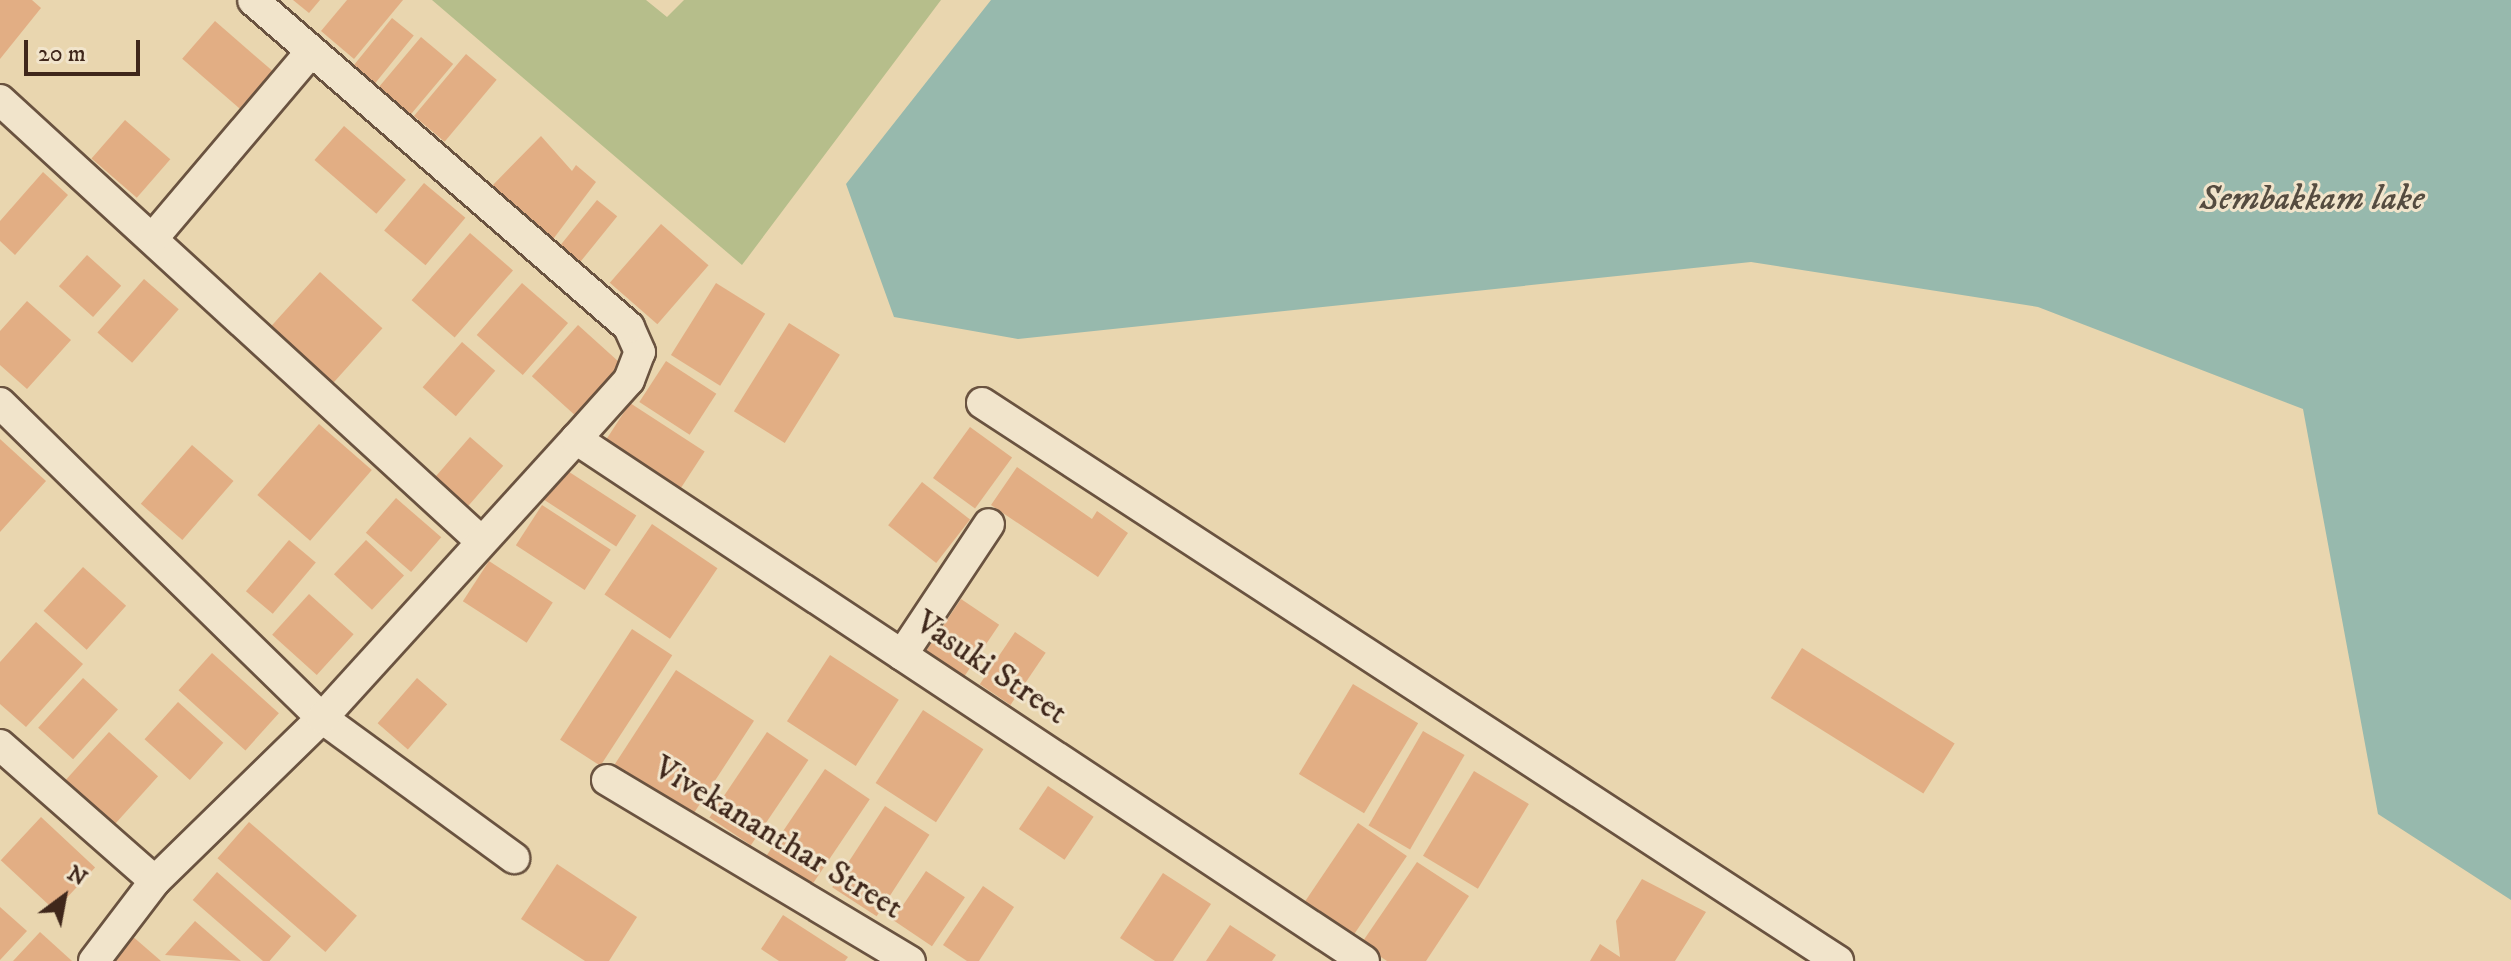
<!DOCTYPE html>
<html>
<head>
<meta charset="utf-8">
<style>
	body { margin:0 }
	#map { position:relative; width:2511px; height:961px; overflow:hidden; background:#e9d6af; font-family:"IM FELL DW Pica",serif }
	div>[style] { position:absolute }
	.green>* { inset:0; background:#b6be8b }
	.water>* { inset:0; background:#97b9ad }
	.building>* { inset:0; background:#e2ae84; transform-origin:0 0 }
	.roads { filter:drop-shadow(2px 0 #6a5340) drop-shadow(-2px 0 #6a5340) drop-shadow(0 2px #6a5340) drop-shadow(0 -2px #6a5340) }
	.street>* { height:30px; margin:-15px; padding:0 15px; transform-origin:15px; border-radius:15px; background:#f1e4cb }
	span { translate:-50% -50%; white-space:nowrap; text-align:center; line-height:1.15; -webkit-text-stroke:6px #f1e4cb; paint-order:stroke }
	.street-label { font-size:34px; color:#3f271b }
	.water-label { font-size:36px; color:#554c40; font-style:italic }
	.north { position:absolute; left:24px; top:857px; width:80px; height:80px; -webkit-text-stroke:6px #f1e4cb; paint-order:stroke; rotate:32deg; font-size:22px; font-weight:700; line-height:32px; text-align:center; color:#3f271b }
	.north::after { content:''; display:block; margin:auto; width:28px; height:36px; background:#3f271b; clip-path:polygon(50% 0,100% 100%,50% 72%,0 100%) }
	.scale { position:absolute; left:24px; top:40px; width:116px; height:36px; box-sizing:border-box; border:4px solid #3f271b; border-top:0; padding-left:10px; font-size:24px; line-height:28px; white-space:nowrap; color:#3f271b; -webkit-text-stroke:6px #f1e4cb; paint-order:stroke }
</style>
</head>
<body>
<div id="map">
	<div class="green">
		<i style="clip-path:polygon(432px 0,646px 0,667px 17px,684px 0,941px 0,742px 265px)"></i>
	</div>
	<div class="water">
		<i style="clip-path:polygon(991px 0,2511px 0,2511px 900px,2378px 814px,2303px 409px,2038px 307px,1751px 262px,1018px 339px,894px 317px,846px 184px)"></i>
	</div>
	<div class="building">
		<i style="clip-path:polygon(0 0,32px 0,41px 8px,0 59px)"></i>
		<i style="clip-path:polygon(293px 0,320px 0,309px 13px)"></i>
		<i style="clip-path:polygon(347px 0,403px 0,354px 59px,321px 31px)"></i>
		<i style="left:392px;top:18px;width:28px;height:62px;rotate:39deg"></i>
		<i style="left:215px;top:21px;width:76px;height:50px;rotate:41deg"></i>
		<i style="left:421px;top:37px;width:42px;height:70px;rotate:40deg"></i>
		<i style="left:466px;top:54px;width:40px;height:81px;rotate:40deg"></i>
		<i style="left:125px;top:120px;width:60px;height:51px;rotate:41deg"></i>
		<i style="left:344px;top:126px;width:82px;height:45px;rotate:41deg"></i>
		<i style="clip-path:polygon(541px 136px,572px 171px,576px 165px,596px 182px,551px 242px,488px 190px)"></i>
		<i style="clip-path:polygon(43px 172px,68px 195px,15px 255px,0 241px,0 221px)"></i>
		<i style="left:424px;top:183px;width:54px;height:62px;rotate:40deg"></i>
		<i style="left:597px;top:200px;width:26px;height:64px;rotate:39deg"></i>
		<i style="left:661px;top:224px;width:63px;height:78px;rotate:41deg"></i>
		<i style="left:470px;top:233px;width:57px;height:89px;rotate:41deg"></i>
		<i style="left:87px;top:255px;width:46px;height:42px;rotate:42deg"></i>
		<i style="left:320px;top:272px;width:84px;height:74px;rotate:42deg"></i>
		<i style="left:144px;top:279px;width:46px;height:71px;rotate:41deg"></i>
		<i style="left:522px;top:283px;width:61px;height:69px;rotate:41deg"></i>
		<i style="left:716px;top:283px;width:58px;height:85px;rotate:32deg"></i>
		<i style="clip-path:polygon(27px 301px,71px 340px,27px 389px,0 365px,0 331px)"></i>
		<i style="left:789px;top:323px;width:60px;height:104px;rotate:32deg"></i>
		<i style="left:578px;top:325px;width:60px;height:69px;rotate:42deg"></i>
		<i style="left:462px;top:342px;width:44px;height:60px;rotate:41deg"></i>
		<i style="left:666px;top:361px;width:60px;height:49px;rotate:33deg"></i>
		<i style="left:630px;top:403px;width:89px;height:46px;rotate:33deg"></i>
		<i style="left:319px;top:424px;width:70px;height:94px;rotate:41deg"></i>
		<i style="left:970px;top:427px;width:52px;height:63px;rotate:36deg"></i>
		<i style="left:470px;top:437px;width:44px;height:53px;rotate:41deg"></i>
		<i style="clip-path:polygon(0 439px,46px 481px,0 532px)"></i>
		<i style="left:192px;top:445px;width:55px;height:78px;rotate:41deg"></i>
		<i style="left:560px;top:466px;width:91px;height:37px;rotate:33deg"></i>
		<i style="clip-path:polygon(1017px 467px,1092px 519px,1097px 511px,1128px 533px,1098px 577px,991px 505px)"></i>
		<i style="left:922px;top:482px;width:61px;height:55px;rotate:38deg"></i>
		<i style="left:396px;top:498px;width:60px;height:46px;rotate:41deg"></i>
		<i style="left:542px;top:505px;width:82px;height:48px;rotate:33deg"></i>
		<i style="left:652px;top:524px;width:79px;height:85px;rotate:34deg"></i>
		<i style="left:289px;top:540px;width:35px;height:67px;rotate:40deg"></i>
		<i style="left:366px;top:540px;width:52px;height:47px;rotate:43deg"></i>
		<i style="left:489px;top:561px;width:76px;height:48px;rotate:33deg"></i>
		<i style="left:83px;top:567px;width:58px;height:59px;rotate:42deg"></i>
		<i style="left:309px;top:594px;width:60px;height:55px;rotate:42deg"></i>
		<i style="left:961px;top:599px;width:46px;height:66px;rotate:34deg"></i>
		<i style="clip-path:polygon(36px 622px,83px 664px,26px 727px,0 704px,0 662px)"></i>
		<i style="left:632px;top:629px;width:48px;height:132px;rotate:33deg"></i>
		<i style="left:1015px;top:632px;width:37px;height:63px;rotate:34deg"></i>
		<i style="left:1802px;top:648px;width:180px;height:59px;rotate:32deg"></i>
		<i style="left:212px;top:653px;width:90px;height:50px;rotate:42deg"></i>
		<i style="left:830px;top:655px;width:82px;height:79px;rotate:33deg"></i>
		<i style="left:676px;top:670px;width:93px;height:115px;rotate:33deg"></i>
		<i style="left:83px;top:678px;width:47px;height:67px;rotate:42deg"></i>
		<i style="left:417px;top:678px;width:40px;height:60px;rotate:41deg"></i>
		<i style="left:1353px;top:684px;width:76px;height:105px;rotate:31deg"></i>
		<i style="left:178px;top:702px;width:61px;height:50px;rotate:42deg"></i>
		<i style="left:923px;top:710px;width:72px;height:87px;rotate:33deg"></i>
		<i style="left:1423px;top:731px;width:48px;height:109px;rotate:30deg"></i>
		<i style="left:109px;top:732px;width:66px;height:65px;rotate:42deg"></i>
		<i style="left:767px;top:732px;width:50px;height:103px;rotate:34deg"></i>
		<i style="left:825px;top:769px;width:54px;height:105px;rotate:34deg"></i>
		<i style="left:1474px;top:771px;width:64px;height:99px;rotate:31deg"></i>
		<i style="left:1048px;top:786px;width:55px;height:52px;rotate:34deg"></i>
		<i style="left:885px;top:806px;width:53px;height:97px;rotate:33deg"></i>
		<i style="left:41px;top:817px;width:74px;height:59px;rotate:43deg"></i>
		<i style="left:249px;top:822px;width:143px;height:48px;rotate:41deg"></i>
		<i style="left:1358px;top:823px;width:59px;height:102px;rotate:34deg"></i>
		<i style="clip-path:polygon(1417px 862px,1469px 896px,1426px 961px,1387px 961px,1361px 944px)"></i>
		<i style="clip-path:polygon(557px 864px,637px 917px,609px 961px,585px 961px,521px 919px)"></i>
		<i style="left:926px;top:871px;width:47px;height:59px;rotate:34deg"></i>
		<i style="left:217px;top:872px;width:98px;height:37px;rotate:41deg"></i>
		<i style="clip-path:polygon(1163px 873px,1211px 904px,1173px 961px,1155px 961px,1120px 938px)"></i>
		<i style="clip-path:polygon(1642px 879px,1706px 912px,1675px 961px,1590px 961px,1600px 944px,1620px 957px,1616px 921px)"></i>
		<i style="clip-path:polygon(983px 886px,1014px 907px,979px 961px,967px 961px,943px 945px)"></i>
		<i style="clip-path:polygon(0 907px,27px 931px,0 960px)"></i>
		<i style="clip-path:polygon(783px 915px,848px 957px,845px 961px,779px 961px,761px 949px)"></i>
		<i style="clip-path:polygon(195px 921px,241px 961px,165px 955px)"></i>
		<i style="clip-path:polygon(1230px 925px,1276px 955px,1272px 961px,1206px 961px)"></i>
		<i style="clip-path:polygon(40px 932px,72px 961px,13px 961px)"></i>
		<i style="clip-path:polygon(131px 935px,161px 961px,109px 961px)"></i>
	</div>
	<div class="roads">
		<div class="street">
			<i style="left:0;top:100px;width:653px;rotate:42.52deg"></i>
			<i style="left:153px;top:238px;width:244px;rotate:-49.7deg"></i>
			<i style="left:0;top:403px;width:450px;rotate:44.4deg"></i>
			<i style="left:322px;top:718px;width:238px;rotate:36.1deg"></i>
			<i style="left:982px;top:403px;width:1022px;rotate:33.1deg"></i>
			<i style="left:576px;top:439px;width:945px;rotate:33.52deg"></i>
			<i style="left:902px;top:655px;width:157px;rotate:-56.4deg"></i>
			<i style="left:0;top:745px;width:206px;rotate:41.3deg"></i>
			<i style="left:607px;top:780px;width:353px;rotate:30.9deg"></i>
			<i style="left:94px;top:961px;width:101px;rotate:-52.7deg"></i>
			<i style="left:155px;top:881px;width:233px;rotate:-44.3deg"></i>
			<i style="left:322px;top:718px;width:377px;rotate:-47.7deg"></i>
			<i style="left:576px;top:439px;width:79px;rotate:-48.1deg"></i>
			<i style="left:629px;top:380px;width:30px;rotate:-69deg"></i>
			<i style="left:640px;top:352px;width:27px;rotate:-114deg"></i>
			<i style="left:629px;top:327px;width:498px;rotate:-139deg"></i>
		</div>
	</div>
	<div class="street-label">
		<span style="left:991px;top:668px;rotate:34deg">Vasuki Street</span>
		<span style="left:778px;top:838px;rotate:31deg">Vivekananthar Street</span>
	</div>
	<div class="water-label">
		<span style="left:2312px;top:199px">Sembakkam lake</span>
	</div>
	<div class="north">N</div>
	<div class="scale">20 m</div>
</div>
</body>
</html>
